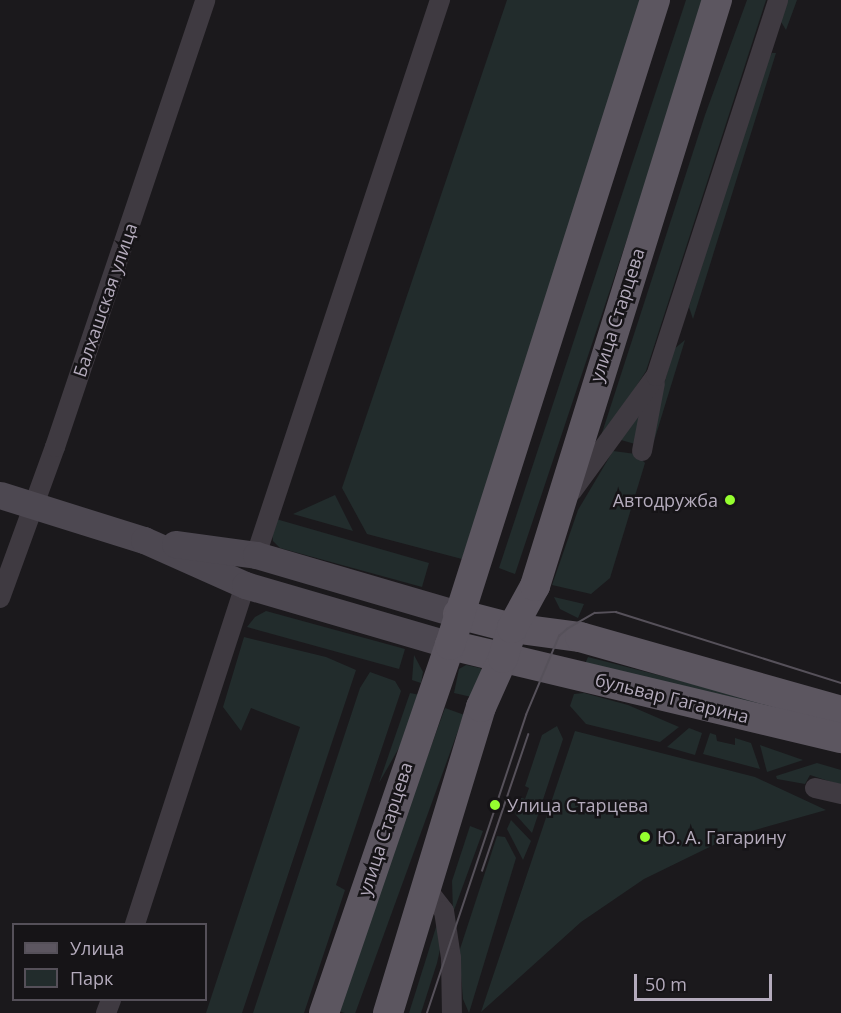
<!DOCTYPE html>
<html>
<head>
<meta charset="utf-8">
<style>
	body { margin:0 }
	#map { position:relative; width:841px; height:1013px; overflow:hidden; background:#1b191c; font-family:"Open Sans",sans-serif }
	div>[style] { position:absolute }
	.green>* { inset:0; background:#222c2c; transform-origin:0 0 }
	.street>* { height:20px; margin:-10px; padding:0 10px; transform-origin:10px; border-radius:10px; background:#3f3a41 }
	.secondary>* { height:27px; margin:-13.5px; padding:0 13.5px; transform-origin:13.5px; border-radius:13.5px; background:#4d4851 }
	.primary>* { height:30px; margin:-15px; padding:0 15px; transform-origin:15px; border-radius:15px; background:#5c5660 }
	.tram>* { height:1.5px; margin:-0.75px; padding:0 0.75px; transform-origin:0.75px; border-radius:0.75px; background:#56515a }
	.dots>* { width:16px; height:16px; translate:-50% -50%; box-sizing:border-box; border:3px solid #161417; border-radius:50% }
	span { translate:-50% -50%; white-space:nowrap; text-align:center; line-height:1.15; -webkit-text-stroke:5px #161417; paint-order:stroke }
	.street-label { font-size:18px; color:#b4abbc }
	.poi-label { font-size:18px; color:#b4abbc }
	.right { translate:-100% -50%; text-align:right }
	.left { translate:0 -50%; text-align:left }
	.legend { position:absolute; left:12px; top:923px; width:195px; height:78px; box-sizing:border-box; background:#161417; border:2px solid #555059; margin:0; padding:8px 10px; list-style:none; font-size:18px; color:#b4abbc }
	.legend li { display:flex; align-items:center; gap:12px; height:30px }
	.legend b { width:30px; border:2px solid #555059 }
	.scale { position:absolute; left:634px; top:974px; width:138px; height:27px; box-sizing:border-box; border:3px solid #b4abbc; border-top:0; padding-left:8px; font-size:18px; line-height:21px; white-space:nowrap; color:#b4abbc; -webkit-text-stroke:4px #161417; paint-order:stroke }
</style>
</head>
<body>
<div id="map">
	<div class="green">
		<i style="clip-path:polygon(507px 0,646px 0,462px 559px,367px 534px,342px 488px)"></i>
		<i style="clip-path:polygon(686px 0,707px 0,515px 574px,499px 568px)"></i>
		<i style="clip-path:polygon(747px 0,766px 0,646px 371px,605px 435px,602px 433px,705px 115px)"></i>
		<i style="clip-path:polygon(787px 0,797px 0,786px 30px,780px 20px)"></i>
		<i style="clip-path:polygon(772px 53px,776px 53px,693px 319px,689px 307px,763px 68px)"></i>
		<i style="clip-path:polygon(685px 340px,654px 441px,658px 405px,674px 349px)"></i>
		<i style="clip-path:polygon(645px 406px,635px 444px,621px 440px)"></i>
		<i style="clip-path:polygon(613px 451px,636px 454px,645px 463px,610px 578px,591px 594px,552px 585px,578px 510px)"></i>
		<i style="clip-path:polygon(335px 495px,353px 531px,293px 514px)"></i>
		<i style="clip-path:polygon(276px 519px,429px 563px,422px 587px,280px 548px,273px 541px,272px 531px)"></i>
		<i style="clip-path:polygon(554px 597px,584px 604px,578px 618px,560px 609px)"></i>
		<i style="clip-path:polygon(266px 611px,405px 649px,399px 669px,247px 627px,255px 617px)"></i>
		<i style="clip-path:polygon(244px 637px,326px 657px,356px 670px,242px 1013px,206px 1013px,300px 727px,251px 708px,241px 731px,223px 707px)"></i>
		<i style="clip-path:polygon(414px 655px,423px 672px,421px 683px,412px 680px)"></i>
		<i style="clip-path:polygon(588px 657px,841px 722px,841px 727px,585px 664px)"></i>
		<i style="clip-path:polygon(466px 665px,480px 668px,485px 674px,476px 698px,454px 693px,459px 669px)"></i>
		<i style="clip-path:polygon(370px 672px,395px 681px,401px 691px,336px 885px,345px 890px,304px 1013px,253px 1013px,360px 688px)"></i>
		<i style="clip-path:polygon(410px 693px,420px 695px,400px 746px,379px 783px)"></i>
		<i style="clip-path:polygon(584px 693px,628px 705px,679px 727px,660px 742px,586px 724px,570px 706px,574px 694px)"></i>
		<i style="left:445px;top:708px;width:20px;height:321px;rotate:20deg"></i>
		<i style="clip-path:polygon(557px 726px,563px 739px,532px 833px,515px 814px,519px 797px,525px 799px,529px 788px,525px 786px,542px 735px)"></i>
		<i style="clip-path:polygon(689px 728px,702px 733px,695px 755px,667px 747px)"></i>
		<i style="clip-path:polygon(575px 731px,755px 777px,826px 810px,730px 837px,644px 879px,581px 922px,481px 1012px)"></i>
		<i style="clip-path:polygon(710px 733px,716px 735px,717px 741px,735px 745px,735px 738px,751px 743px,760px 769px,703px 754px)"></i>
		<i style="clip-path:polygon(760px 745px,803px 760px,767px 772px)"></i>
		<i style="clip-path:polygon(817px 763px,841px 770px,841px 785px,810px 775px,805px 784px,777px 779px,776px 776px)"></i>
		<i style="clip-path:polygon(511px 820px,531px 841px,523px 860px,507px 829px)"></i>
		<i style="clip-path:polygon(470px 826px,483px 831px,453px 913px,452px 881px)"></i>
		<i style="clip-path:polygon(497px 836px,505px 837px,516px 858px,469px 1013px,463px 999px,459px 952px)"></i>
		<i style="clip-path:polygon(437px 924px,441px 945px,437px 963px,421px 1013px,409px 1013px)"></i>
	</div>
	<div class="street">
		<i style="left:642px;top:451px;width:69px;rotate:-79.2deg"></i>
		<i style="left:572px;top:491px;width:142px;rotate:-53.9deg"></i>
		<i style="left:656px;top:376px;width:395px;rotate:-72deg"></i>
		<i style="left:256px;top:555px;width:585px;rotate:-71.66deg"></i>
		<i style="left:0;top:598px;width:161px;rotate:-70deg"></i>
		<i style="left:55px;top:447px;width:471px;rotate:-71.4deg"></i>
		<i style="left:815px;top:788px;width:27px;rotate:13deg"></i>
		<i style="left:426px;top:888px;width:29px;rotate:52deg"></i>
		<i style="left:444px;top:911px;width:48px;rotate:81.5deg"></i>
		<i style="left:451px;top:958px;width:55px;rotate:89deg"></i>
		<i style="left:135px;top:924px;width:356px;rotate:-72deg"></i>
		<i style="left:106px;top:1013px;width:14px;rotate:-69deg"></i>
	</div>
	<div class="secondary">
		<i style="left:0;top:495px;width:151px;rotate:17.4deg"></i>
		<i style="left:144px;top:540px;width:111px;rotate:24deg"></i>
		<i style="left:245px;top:585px;width:214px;rotate:16.3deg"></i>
		<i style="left:175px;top:544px;width:82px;rotate:7.7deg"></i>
		<i style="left:256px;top:555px;width:210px;rotate:16.3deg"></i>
	</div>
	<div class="primary">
		<i style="left:458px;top:614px;width:56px;rotate:14.5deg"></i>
		<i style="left:512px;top:628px;width:69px;rotate:7.5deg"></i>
		<i style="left:580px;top:637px;width:271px;rotate:15.8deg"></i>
		<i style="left:450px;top:645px;width:402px;rotate:13.4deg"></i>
		<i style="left:324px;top:1013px;width:389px;rotate:-71.1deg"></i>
		<i style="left:450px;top:645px;width:677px;rotate:-72.37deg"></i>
		<i style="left:388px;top:1013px;width:320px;rotate:-73.1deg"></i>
		<i style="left:481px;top:707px;width:54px;rotate:-65.8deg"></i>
		<i style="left:503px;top:658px;width:31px;rotate:-73deg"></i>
		<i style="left:512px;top:628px;width:48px;rotate:-61.3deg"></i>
		<i style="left:535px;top:586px;width:614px;rotate:-72.75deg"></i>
	</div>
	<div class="tram">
		<i style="left:482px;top:871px;width:144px;rotate:-71.3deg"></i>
		<i style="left:427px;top:1013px;width:314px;rotate:-71.6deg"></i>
		<i style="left:526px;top:715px;width:86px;rotate:-67.3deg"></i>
		<i style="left:559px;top:636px;width:11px;rotate:-41deg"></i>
		<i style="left:567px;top:629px;width:32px;rotate:-30deg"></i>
		<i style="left:595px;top:613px;width:21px;rotate:-3deg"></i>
		<i style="left:616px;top:612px;width:236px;rotate:17.5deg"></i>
	</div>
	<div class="dots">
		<i style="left:730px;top:500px;background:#96fe2f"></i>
		<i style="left:495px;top:805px;background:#96fe2f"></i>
		<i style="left:645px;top:837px;background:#96fe2f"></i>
	</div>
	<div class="street-label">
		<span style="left:105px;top:300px;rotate:-71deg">Балхашская улица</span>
		<span style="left:617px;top:315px;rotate:-72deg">улица Старцева</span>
		<span style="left:672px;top:698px;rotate:14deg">бульвар Гагарина</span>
		<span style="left:385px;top:829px;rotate:-72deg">улица Старцева</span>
	</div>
	<div class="poi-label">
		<span class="right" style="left:718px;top:500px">Автодружба</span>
		<span class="left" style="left:507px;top:805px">Улица Старцева</span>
		<span class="left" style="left:657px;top:837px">Ю. А. Гагарину</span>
	</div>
	<ul class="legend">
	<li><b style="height:8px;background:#5c5660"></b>Улица</li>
	<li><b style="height:16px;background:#222c2c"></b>Парк</li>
	</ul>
	<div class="scale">50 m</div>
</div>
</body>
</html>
